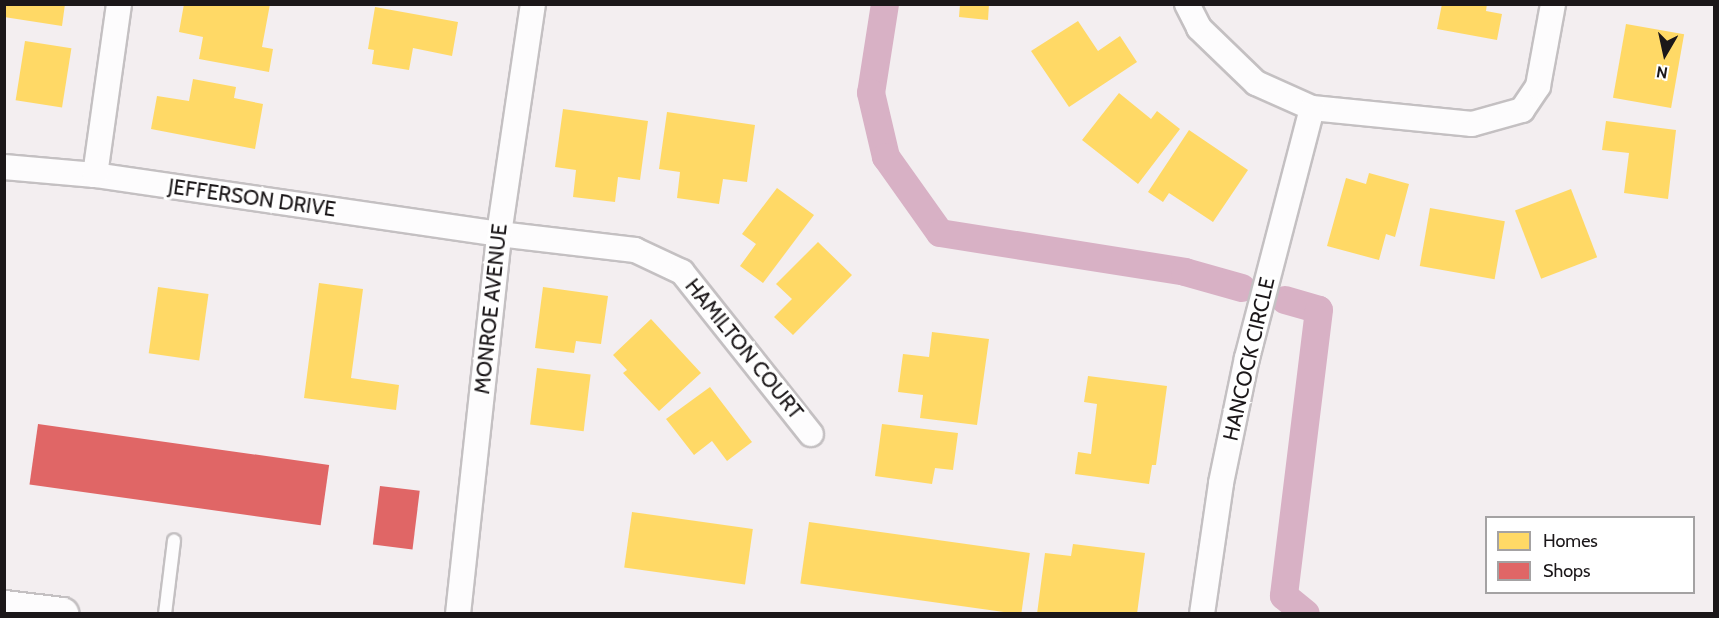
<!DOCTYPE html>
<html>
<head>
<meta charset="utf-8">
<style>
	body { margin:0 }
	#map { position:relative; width:1719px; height:618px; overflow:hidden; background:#f3eef0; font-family:Cabin,sans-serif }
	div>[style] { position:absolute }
	.homes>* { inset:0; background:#ffd966; transform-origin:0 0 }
	.shops>* { inset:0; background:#e06666; transform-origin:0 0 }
	.canal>* { height:28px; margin:-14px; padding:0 14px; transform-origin:14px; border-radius:14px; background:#d8b1c5 }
	.roads { filter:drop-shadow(2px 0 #c4c0c2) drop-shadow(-2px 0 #c4c0c2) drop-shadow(0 2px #c4c0c2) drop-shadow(0 -2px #c4c0c2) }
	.lane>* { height:12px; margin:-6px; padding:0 6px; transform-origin:6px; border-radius:6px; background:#fdfcfd }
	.street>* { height:24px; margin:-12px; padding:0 12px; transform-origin:12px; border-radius:12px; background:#fdfcfd }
	.secondary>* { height:33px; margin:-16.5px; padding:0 16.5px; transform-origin:16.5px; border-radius:16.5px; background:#fdfcfd }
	span { translate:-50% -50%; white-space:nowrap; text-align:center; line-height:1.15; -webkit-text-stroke:6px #fff; paint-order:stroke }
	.street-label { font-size:21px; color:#1b1719 }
	.frame { position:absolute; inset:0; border:6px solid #1b1719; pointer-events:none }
	.legend { position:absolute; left:1485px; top:516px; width:210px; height:78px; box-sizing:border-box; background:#fff; border:2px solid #a4a2a3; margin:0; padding:8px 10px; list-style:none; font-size:18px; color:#1b1719 }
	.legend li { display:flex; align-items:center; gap:12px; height:30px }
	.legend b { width:30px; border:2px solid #a4a2a3 }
	.north { position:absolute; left:1635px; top:24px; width:60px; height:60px; -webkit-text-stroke:4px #fff; paint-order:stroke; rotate:189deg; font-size:16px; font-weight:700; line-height:24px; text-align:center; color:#1b1719 }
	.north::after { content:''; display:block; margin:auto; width:21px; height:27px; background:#1b1719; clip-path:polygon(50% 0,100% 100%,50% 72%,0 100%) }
</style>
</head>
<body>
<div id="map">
	<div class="homes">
		<i style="clip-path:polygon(4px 4px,65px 4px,62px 26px,4px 17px)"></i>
		<i style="clip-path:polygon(184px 4px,270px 4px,262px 47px,273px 49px,269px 72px,199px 59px,203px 37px,179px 32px)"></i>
		<i style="clip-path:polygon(960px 4px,989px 4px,988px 20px,959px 17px)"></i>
		<i style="clip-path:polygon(1442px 4px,1487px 4px,1486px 11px,1502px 14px,1497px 40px,1437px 29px)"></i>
		<i style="clip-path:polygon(375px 7px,458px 22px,452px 56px,413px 48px,409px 70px,372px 64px,374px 50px,368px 49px)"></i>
		<i style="clip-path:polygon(1078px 21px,1098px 51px,1120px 36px,1137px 62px,1069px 107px,1031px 51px)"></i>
		<i style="left:1626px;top:24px;width:59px;height:75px;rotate:10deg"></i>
		<i style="left:25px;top:41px;width:47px;height:60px;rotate:9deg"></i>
		<i style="clip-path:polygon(193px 79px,236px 87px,234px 98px,263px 104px,255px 149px,151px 129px,157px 96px,189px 101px)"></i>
		<i style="clip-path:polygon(1119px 93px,1151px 119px,1157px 111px,1180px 129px,1138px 184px,1082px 140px)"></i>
		<i style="clip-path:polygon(563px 109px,648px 121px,640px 180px,618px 177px,615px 202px,573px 197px,576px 170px,555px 167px)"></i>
		<i style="clip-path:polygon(667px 112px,755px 125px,747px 182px,723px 179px,719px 204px,677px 198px,680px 172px,659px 169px)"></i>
		<i style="clip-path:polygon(1606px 121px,1676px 130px,1668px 199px,1624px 193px,1629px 153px,1602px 150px)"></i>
		<i style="clip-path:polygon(1189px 130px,1248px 170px,1213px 222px,1169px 193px,1163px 202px,1148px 192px)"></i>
		<i style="clip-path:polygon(1369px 173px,1409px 184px,1395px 237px,1386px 234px,1379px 260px,1327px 246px,1346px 178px,1366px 184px)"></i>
		<i style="clip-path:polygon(777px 188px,814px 215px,763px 283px,740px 266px,756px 244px,742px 234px)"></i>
		<i style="left:1571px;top:189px;width:73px;height:60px;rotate:69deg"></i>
		<i style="left:1430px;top:208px;width:76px;height:59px;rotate:10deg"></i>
		<i style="clip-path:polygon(818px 242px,852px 275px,793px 335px,774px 317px,792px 299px,776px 284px)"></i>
		<i style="clip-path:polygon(319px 283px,363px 289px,351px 378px,399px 385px,396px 410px,304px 398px)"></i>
		<i style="left:158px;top:287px;width:51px;height:67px;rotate:8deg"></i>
		<i style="clip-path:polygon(543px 287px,608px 296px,601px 344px,576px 341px,574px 353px,535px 348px)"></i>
		<i style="clip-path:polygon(651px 319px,701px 373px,659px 411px,623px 373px,627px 370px,613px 355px)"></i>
		<i style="clip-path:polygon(932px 332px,989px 339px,977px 425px,920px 418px,923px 395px,898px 392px,903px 354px,929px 357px)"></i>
		<i style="left:537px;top:368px;width:54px;height:57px;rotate:7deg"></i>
		<i style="clip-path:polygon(1088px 376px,1167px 386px,1156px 465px,1152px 465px,1149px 484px,1075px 474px,1078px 452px,1091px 454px,1097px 404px,1084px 402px)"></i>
		<i style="clip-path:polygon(710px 387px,752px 442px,727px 461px,712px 441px,694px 455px,666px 419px)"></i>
		<i style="clip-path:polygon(882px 424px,958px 433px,953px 470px,935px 468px,932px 484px,875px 476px)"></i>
		<i style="left:632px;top:512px;width:122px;height:56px;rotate:8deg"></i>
		<i style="left:809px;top:522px;width:223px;height:62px;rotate:8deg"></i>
		<i style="clip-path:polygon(1073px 544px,1145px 553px,1137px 614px,1037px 614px,1045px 553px,1071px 556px)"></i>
	</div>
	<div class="shops">
		<i style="left:38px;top:424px;width:294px;height:61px;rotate:8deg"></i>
		<i style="left:380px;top:486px;width:40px;height:59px;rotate:7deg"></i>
	</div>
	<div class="canal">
		<i style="left:885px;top:4px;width:90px;rotate:98.9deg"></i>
		<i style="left:871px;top:93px;width:66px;rotate:76.8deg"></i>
		<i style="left:886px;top:157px;width:93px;rotate:54.6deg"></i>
		<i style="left:940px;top:233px;width:248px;rotate:9deg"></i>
		<i style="left:1185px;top:272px;width:59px;rotate:15.7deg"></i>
		<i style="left:1285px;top:300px;width:35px;rotate:16deg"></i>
		<i style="left:1319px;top:310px;width:288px;rotate:97deg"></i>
		<i style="left:1284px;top:596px;width:28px;rotate:39deg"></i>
	</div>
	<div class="roads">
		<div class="lane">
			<i style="left:165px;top:614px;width:74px;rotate:-83deg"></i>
		</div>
		<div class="street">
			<i style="left:1187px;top:4px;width:27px;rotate:63deg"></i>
			<i style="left:1199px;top:28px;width:79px;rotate:44deg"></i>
			<i style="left:1256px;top:83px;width:61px;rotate:24.1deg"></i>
			<i style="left:1312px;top:108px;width:161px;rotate:5.7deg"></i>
			<i style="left:1472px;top:124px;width:52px;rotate:-15.6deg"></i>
			<i style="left:1522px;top:110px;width:29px;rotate:-56deg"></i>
			<i style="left:1538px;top:86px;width:83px;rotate:-79.6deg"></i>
			<i style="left:4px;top:167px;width:91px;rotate:5deg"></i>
			<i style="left:95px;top:175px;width:408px;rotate:8.3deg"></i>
			<i style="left:499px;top:234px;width:137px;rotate:6.7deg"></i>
			<i style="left:635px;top:250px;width:52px;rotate:25.1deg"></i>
			<i style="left:682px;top:272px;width:207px;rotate:51.5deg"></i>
			<i style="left:95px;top:175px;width:173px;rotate:-82deg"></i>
			<i style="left:458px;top:614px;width:382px;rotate:-83.8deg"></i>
			<i style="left:499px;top:234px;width:232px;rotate:-81.6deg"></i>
			<i style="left:1202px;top:614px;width:132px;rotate:-81.7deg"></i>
			<i style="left:1221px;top:483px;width:128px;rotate:-78.3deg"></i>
			<i style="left:1247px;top:358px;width:258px;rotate:-75.4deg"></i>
		</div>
		<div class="secondary">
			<i style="left:4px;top:607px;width:58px;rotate:6.9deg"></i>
		</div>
	</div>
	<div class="street-label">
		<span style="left:252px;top:198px;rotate:8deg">JEFFERSON DRIVE</span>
		<span style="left:491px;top:309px;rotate:-84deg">MONROE AVENUE</span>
		<span style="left:744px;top:349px;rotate:51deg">HAMILTON COURT</span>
		<span style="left:1249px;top:359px;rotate:-77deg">HANCOCK CIRCLE</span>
	</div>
	<div class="frame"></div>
	<ul class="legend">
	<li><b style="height:16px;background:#ffd966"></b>Homes</li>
	<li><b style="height:16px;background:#e06666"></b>Shops</li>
	</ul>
	<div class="north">N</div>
</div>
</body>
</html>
